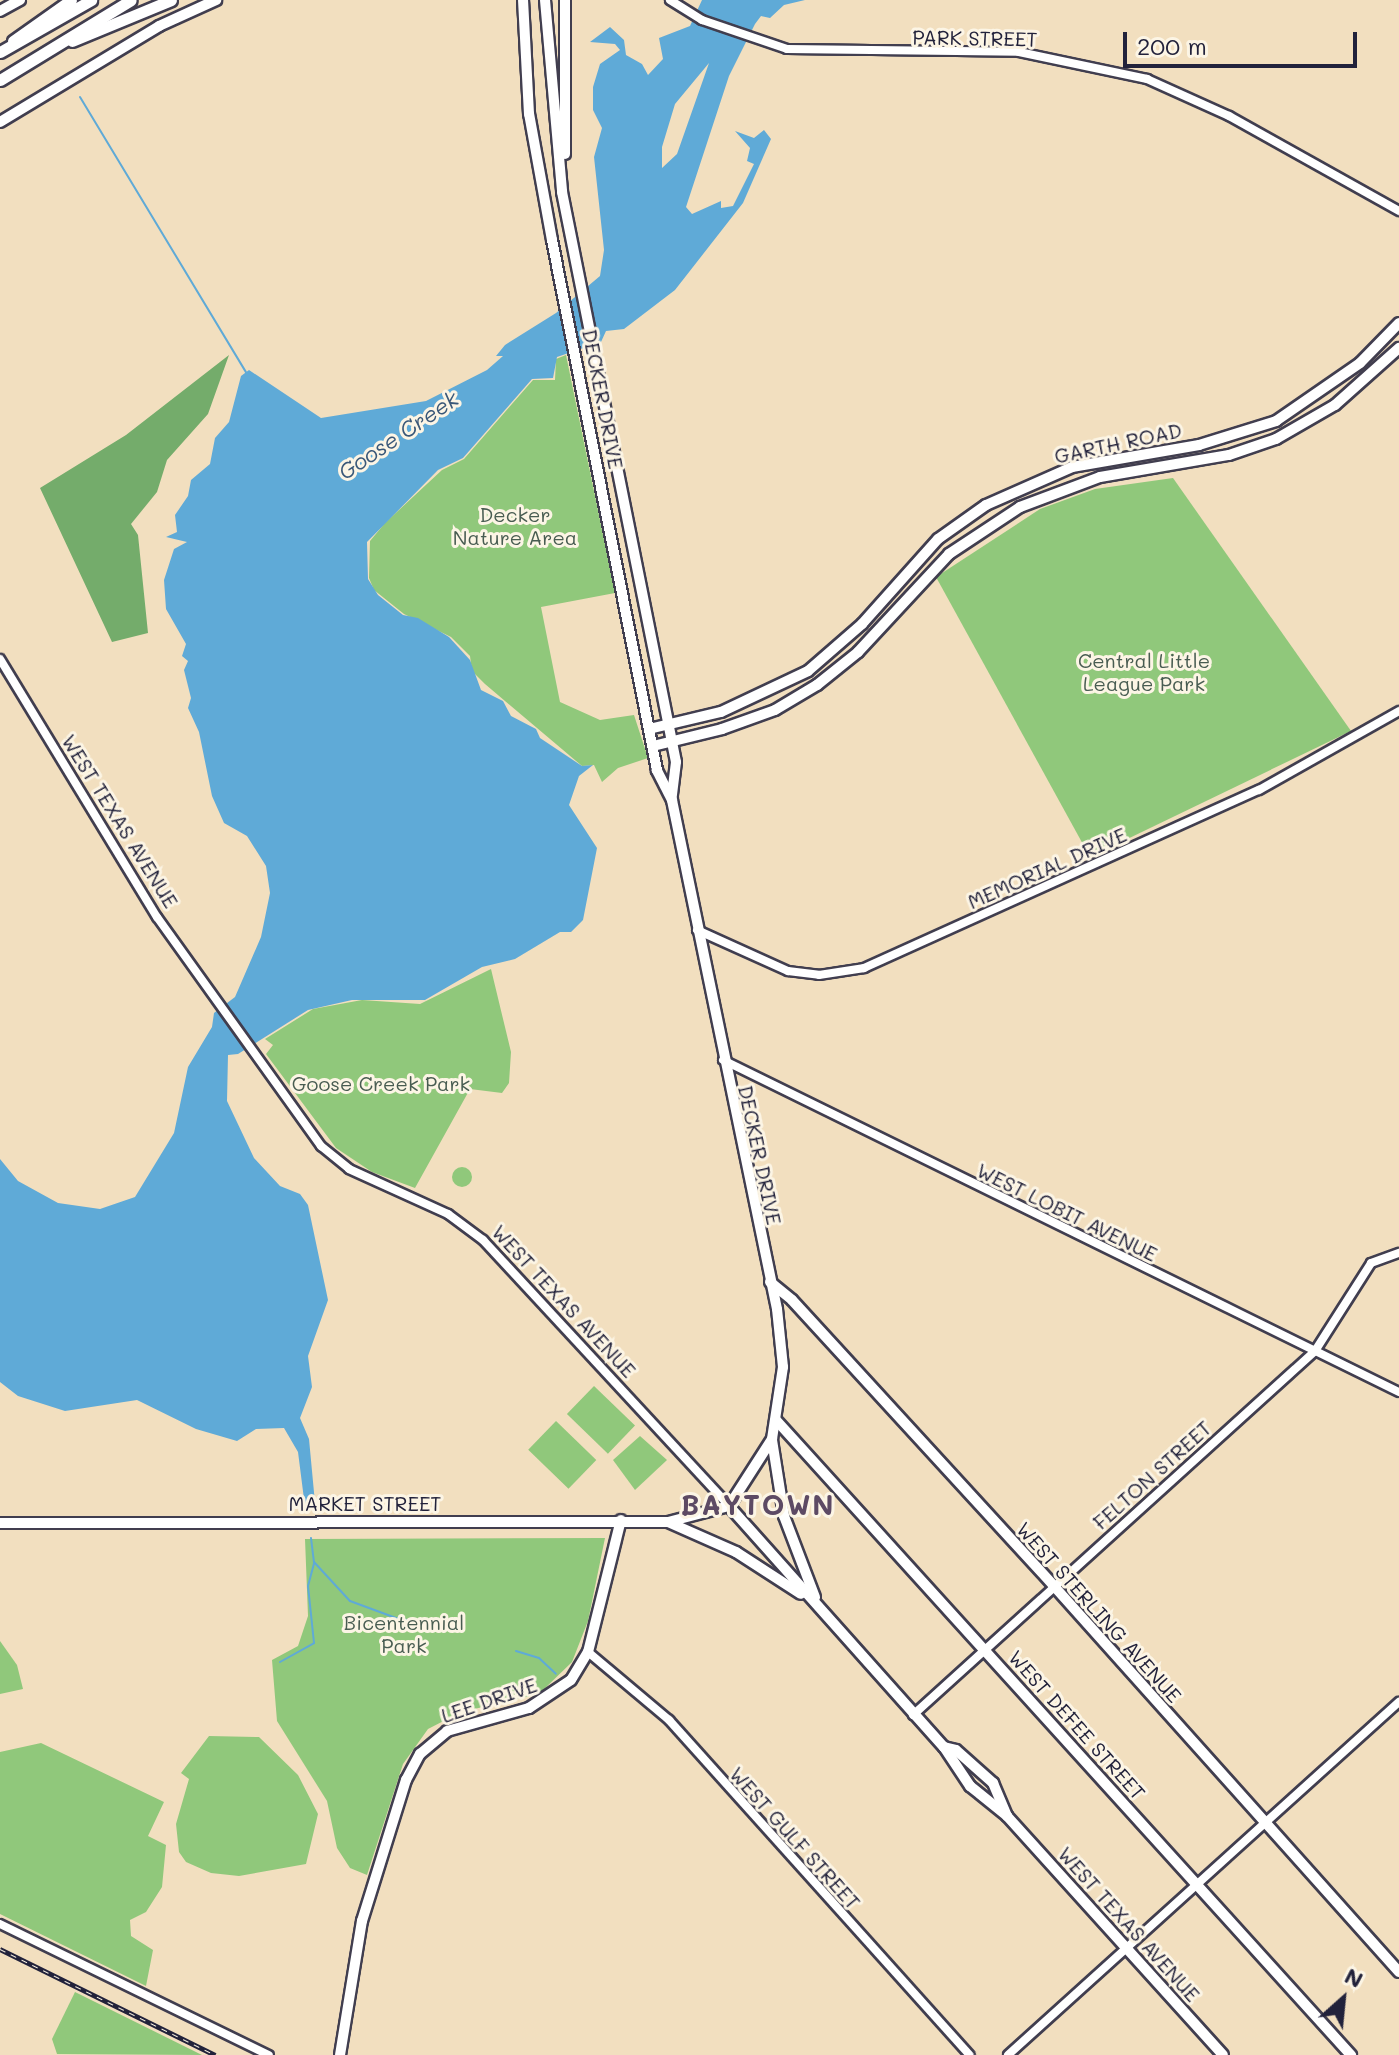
<!DOCTYPE html>
<html>
<head>
<meta charset="utf-8">
<style>
	body { margin:0 }
	#map { position:relative; width:1399px; height:2055px; overflow:hidden; background:#f2dfbf; font-family:Mali,sans-serif }
	div>[style] { position:absolute }
	.green>* { inset:0; background:#90c87b; transform-origin:0 0 }
	.round { border-radius:50% }
	.forest>* { inset:0; background:#74ac6b }
	.water>* { inset:0; background:#5faad7 }
	.stream>* { height:2px; margin:-1px; padding:0 1px; transform-origin:1px; border-radius:1px; background:#5faad7 }
	.roads { filter:drop-shadow(2px 0 #413e4f) drop-shadow(-2px 0 #413e4f) drop-shadow(0 2px #413e4f) drop-shadow(0 -2px #413e4f) }
	.minor>* { height:8px; margin:-4px; padding:0 4px; transform-origin:4px; border-radius:4px; background:#fff }
	.major>* { height:10px; margin:-5px; padding:0 5px; transform-origin:5px; border-radius:5px; background:#fff }
	.highway>* { height:11px; margin:-5.5px; padding:0 5.5px; transform-origin:5.5px; border-radius:5.5px; background:#fff }
	.rail>* { height:5px; margin-top:-2.5px; transform-origin:0; background:repeating-linear-gradient(90deg,#fcf5e5 0 6px,#22223b 0 12px); box-sizing:border-box; border-block:2px solid #22223b }
	span { translate:-50% -50%; white-space:nowrap; text-align:center; line-height:1.15; -webkit-text-stroke:6px #fcf5e5; paint-order:stroke }
	.street-label { font-size:20px; color:#22223b }
	.park-label { font-size:20px; color:#485c51 }
	.water-label { font-size:22px; color:#3a5879; font-style:italic }
	.district-label { font-size:28px; color:#5d4a64; font-weight:700; letter-spacing:2px }
	.north { position:absolute; left:1303px; top:1959px; width:80px; height:80px; -webkit-text-stroke:6px #fcf5e5; paint-order:stroke; rotate:27deg; font-size:22px; font-weight:700; line-height:32px; text-align:center; color:#22223b }
	.north::after { content:''; display:block; margin:auto; width:28px; height:36px; background:#22223b; clip-path:polygon(50% 0,100% 100%,50% 72%,0 100%) }
	.scale { position:absolute; left:1123px; top:32px; width:234px; height:36px; box-sizing:border-box; border:4px solid #22223b; border-top:0; padding-left:10px; font-size:24px; line-height:28px; white-space:nowrap; color:#22223b; -webkit-text-stroke:6px #fcf5e5; paint-order:stroke }
</style>
</head>
<body>
<div id="map">
	<div class="green">
		<i style="clip-path:polygon(566px 355px,615px 593px,541px 607px,560px 702px,600px 720px,634px 715px,648px 758px,618px 768px,602px 782px,594px 765px,582px 766px,485px 684px,472px 671px,470px 656px,451px 637px,404px 614px,374px 590px,369px 578px,370px 541px,385px 523px,442px 470px,464px 459px,533px 380px,555px 380px,556px 359px)"></i>
		<i style="clip-path:polygon(1173px 478px,1351px 731px,1090px 857px,936px 577px,1040px 509px,1095px 489px)"></i>
		<i style="clip-path:polygon(491px 969px,511px 1052px,509px 1083px,502px 1093px,470px 1089px,415px 1188px,372px 1172px,336px 1148px,266px 1054px,273px 1045px,265px 1039px,313px 1009px,362px 1000px,420px 1004px)"></i>
		<i class="round" style="left:452px;top:1167px;width:20px;height:20px"></i>
		<i style="left:594px;top:1386px;width:57px;height:39px;rotate:44deg"></i>
		<i style="left:556px;top:1421px;width:56px;height:40px;rotate:44deg"></i>
		<i style="clip-path:polygon(640px 1436px,667px 1460px,635px 1490px,613px 1460px)"></i>
		<i style="clip-path:polygon(605px 1538px,588px 1621px,572px 1662px,539px 1694px,461px 1712px,428px 1729px,403px 1764px,367px 1875px,350px 1868px,337px 1848px,327px 1801px,277px 1721px,272px 1660px,298px 1646px,308px 1616px,305px 1539px)"></i>
		<i style="clip-path:polygon(0 1641px,17px 1665px,23px 1689px,0 1694px)"></i>
		<i style="clip-path:polygon(209px 1736px,259px 1737px,298px 1775px,318px 1814px,306px 1864px,239px 1876px,211px 1873px,186px 1862px,179px 1852px,176px 1824px,189px 1779px,181px 1773px)"></i>
		<i style="clip-path:polygon(41px 1743px,164px 1802px,148px 1836px,166px 1845px,162px 1887px,146px 1912px,130px 1920px,131px 1936px,153px 1950px,146px 1986px,0 1914px,0 1752px)"></i>
		<i style="clip-path:polygon(75px 1992px,202px 2055px,57px 2054px,52px 2039px)"></i>
	</div>
	<div class="forest">
		<i style="clip-path:polygon(229px 355px,208px 414px,167px 460px,157px 492px,131px 524px,138px 535px,148px 633px,112px 642px,40px 488px,126px 435px)"></i>
	</div>
	<div class="water">
		<i style="clip-path:polygon(evenodd,702px 0,805px 0,784px 5px,770px 18px,761px 16px,755px 24px,729px 76px,686px 207px,692px 214px,721px 201px,721px 208px,733px 206px,754px 164px,747px 161px,750px 148px,735px 131px,754px 138px,764px 130px,771px 139px,743px 203px,675px 290px,624px 329px,606px 331px,601px 342px,557px 357px,553px 378px,532px 379px,463px 458px,438px 470px,367px 542px,368px 579px,378px 595px,403px 615px,418px 618px,449px 637px,470px 660px,481px 690px,503px 701px,511px 716px,536px 729px,540px 738px,582px 766px,593px 765px,579px 776px,569px 805px,597px 848px,583px 920px,571px 932px,560px 932px,515px 959px,482px 967px,425px 1000px,352px 1000px,308px 1010px,238px 1054px,228px 1055px,227px 1101px,254px 1158px,280px 1186px,300px 1194px,308px 1205px,328px 1300px,308px 1356px,312px 1387px,300px 1418px,309px 1439px,315px 1503px,305px 1507px,298px 1452px,284px 1428px,256px 1429px,237px 1441px,196px 1429px,137px 1400px,65px 1411px,18px 1396px,0 1382px,0 1159px,18px 1181px,58px 1203px,100px 1209px,135px 1197px,174px 1133px,188px 1067px,212px 1027px,214px 1013px,235px 997px,261px 937px,270px 893px,266px 866px,247px 836px,224px 823px,212px 796px,199px 732px,188px 708px,191px 698px,184px 670px,188px 661px,182px 656px,186px 644px,166px 609px,164px 580px,174px 549px,187px 542px,166px 537px,177px 532px,175px 515px,188px 496px,191px 480px,210px 464px,215px 438px,229px 422px,241px 376px,249px 370px,321px 418px,426px 401px,487px 370px,503px 356px,496px 356px,505px 345px,556px 313px,600px 276px,604px 250px,594px 157px,602px 128px,593px 110px,593px 87px,600px 64px,620px 50px,615px 44px,590px 42px,610px 27px,624px 40px,626px 55px,642px 64px,648px 75px,663px 59px,659px 38px,690px 26px,702px 0,709px 63px,677px 154px,662px 168px,662px 147px,675px 104px,709px 63px)"></i>
	</div>
	<div class="stream">
		<i style="left:80px;top:97px;width:321px;rotate:58.9deg"></i>
		<i style="left:311px;top:1538px;width:24px;rotate:83deg"></i>
		<i style="left:314px;top:1562px;width:53px;rotate:47.3deg"></i>
		<i style="left:350px;top:1601px;width:52px;rotate:20.2deg"></i>
		<i style="left:399px;top:1619px;width:43px;rotate:6.6deg"></i>
		<i style="left:516px;top:1651px;width:24px;rotate:17deg"></i>
		<i style="left:539px;top:1658px;width:23px;rotate:43deg"></i>
		<i style="left:280px;top:1662px;width:39px;rotate:-29deg"></i>
		<i style="left:314px;top:1643px;width:57px;rotate:-96deg"></i>
		<i style="left:308px;top:1586px;width:24px;rotate:-75deg"></i>
	</div>
	<div class="roads">
		<div class="minor">
			<i style="left:670px;top:0;width:38px;rotate:32deg"></i>
			<i style="left:702px;top:20px;width:90px;rotate:18.8deg"></i>
			<i style="left:787px;top:49px;width:232px;rotate:0.7deg"></i>
			<i style="left:1019px;top:52px;width:131px;rotate:11.9deg"></i>
			<i style="left:1147px;top:79px;width:90px;rotate:24.3deg"></i>
			<i style="left:1229px;top:116px;width:195px;rotate:29.2deg"></i>
			<i style="left:0;top:659px;width:302px;rotate:58.7deg"></i>
			<i style="left:157px;top:917px;width:282px;rotate:54.4deg"></i>
			<i style="left:321px;top:1146px;width:36px;rotate:39deg"></i>
			<i style="left:349px;top:1169px;width:109px;rotate:24.4deg"></i>
			<i style="left:448px;top:1214px;width:44px;rotate:36.6deg"></i>
			<i style="left:483px;top:1240px;width:362px;rotate:47.2deg"></i>
			<i style="left:697px;top:930px;width:100px;rotate:24.3deg"></i>
			<i style="left:788px;top:971px;width:31px;rotate:7deg"></i>
			<i style="left:819px;top:975px;width:46px;rotate:-8.8deg"></i>
			<i style="left:864px;top:968px;width:433px;rotate:-24.3deg"></i>
			<i style="left:1259px;top:790px;width:161px;rotate:-29.4deg"></i>
			<i style="left:723px;top:1060px;width:753px;rotate:26.16deg"></i>
			<i style="left:588px;top:1652px;width:106px;rotate:40deg"></i>
			<i style="left:669px;top:1720px;width:450px;rotate:48.1deg"></i>
			<i style="left:913px;top:1715px;width:542px;rotate:-42.16deg"></i>
			<i style="left:1315px;top:1351px;width:104px;rotate:-57.5deg"></i>
			<i style="left:1371px;top:1263px;width:30px;rotate:-20deg"></i>
			<i style="left:0;top:1924px;width:299px;rotate:26deg"></i>
			<i style="left:1008px;top:2055px;width:527px;rotate:-42.08deg"></i>
		</div>
		<div class="major">
			<i style="left:545px;top:0;width:193px;rotate:84.9deg"></i>
			<i style="left:562px;top:192px;width:581px;rotate:78.69deg"></i>
			<i style="left:676px;top:762px;width:35px;rotate:97deg"></i>
			<i style="left:0;top:11px;width:23px;rotate:-29deg"></i>
			<i style="left:0;top:122px;width:186px;rotate:-31.1deg"></i>
			<i style="left:159px;top:26px;width:63px;rotate:-24.5deg"></i>
			<i style="left:565px;top:154px;width:154px;rotate:-90deg"></i>
			<i style="left:649px;top:729px;width:74px;rotate:-13.3deg"></i>
			<i style="left:721px;top:712px;width:96px;rotate:-25.2deg"></i>
			<i style="left:808px;top:671px;width:72px;rotate:-41deg"></i>
			<i style="left:862px;top:624px;width:114px;rotate:-48.2deg"></i>
			<i style="left:938px;top:539px;width:59px;rotate:-35.3deg"></i>
			<i style="left:986px;top:505px;width:94px;rotate:-23.8deg"></i>
			<i style="left:1072px;top:467px;width:129px;rotate:-9.8deg"></i>
			<i style="left:1199px;top:445px;width:81px;rotate:-17.3deg"></i>
			<i style="left:1276px;top:421px;width:102px;rotate:-34.6deg"></i>
			<i style="left:1360px;top:363px;width:56px;rotate:-45.7deg"></i>
			<i style="left:653px;top:746px;width:71px;rotate:-13.8deg"></i>
			<i style="left:722px;top:729px;width:56px;rotate:-19.7deg"></i>
			<i style="left:775px;top:710px;width:49px;rotate:-30.8deg"></i>
			<i style="left:817px;top:685px;width:53px;rotate:-38.8deg"></i>
			<i style="left:858px;top:652px;width:134px;rotate:-47.1deg"></i>
			<i style="left:949px;top:554px;width:85px;rotate:-33.5deg"></i>
			<i style="left:1020px;top:507px;width:85px;rotate:-20.6deg"></i>
			<i style="left:1100px;top:477px;width:131px;rotate:-9.7deg"></i>
			<i style="left:1229px;top:455px;width:50px;rotate:-18.8deg"></i>
			<i style="left:1276px;top:439px;width:68px;rotate:-30deg"></i>
			<i style="left:1335px;top:405px;width:86px;rotate:-41.7deg"></i>
			<i style="left:770px;top:1282px;width:28px;rotate:39deg"></i>
			<i style="left:792px;top:1300px;width:386px;rotate:47.5deg"></i>
			<i style="left:1053px;top:1585px;width:519px;rotate:48.2deg"></i>
			<i style="left:776px;top:1420px;width:857px;rotate:47.84deg"></i>
			<i style="left:772px;top:1440px;width:77px;rotate:81deg"></i>
			<i style="left:784px;top:1516px;width:87px;rotate:69.1deg"></i>
			<i style="left:729px;top:1506px;width:323px;rotate:48.3deg"></i>
			<i style="left:944px;top:1747px;width:47px;rotate:56.3deg"></i>
			<i style="left:970px;top:1786px;width:48px;rotate:39deg"></i>
			<i style="left:1007px;top:1816px;width:322px;rotate:47.9deg"></i>
			<i style="left:668px;top:1522px;width:74px;rotate:23.8deg"></i>
			<i style="left:736px;top:1552px;width:77px;rotate:32.9deg"></i>
			<i style="left:0;top:1523px;width:668px;rotate:-0.09deg"></i>
			<i style="left:668px;top:1522px;width:63px;rotate:-14.7deg"></i>
			<i style="left:729px;top:1506px;width:80px;rotate:-57.3deg"></i>
			<i style="left:772px;top:1439px;width:73px;rotate:-81.3deg"></i>
			<i style="left:783px;top:1367px;width:58px;rotate:-95.9deg"></i>
			<i style="left:777px;top:1309px;width:520px;rotate:-101.66deg"></i>
			<i style="left:672px;top:800px;width:34px;rotate:-117deg"></i>
			<i style="left:657px;top:770px;width:540px;rotate:-101.21deg"></i>
			<i style="left:552px;top:240px;width:128px;rotate:-100.3deg"></i>
			<i style="left:529px;top:114px;width:114px;rotate:-93deg"></i>
			<i style="left:944px;top:1747px;width:12px;rotate:14deg"></i>
			<i style="left:956px;top:1750px;width:50px;rotate:41.7deg"></i>
			<i style="left:993px;top:1783px;width:36px;rotate:67deg"></i>
			<i style="left:340px;top:2055px;width:136px;rotate:-80.7deg"></i>
			<i style="left:362px;top:1921px;width:148px;rotate:-72.7deg"></i>
			<i style="left:406px;top:1780px;width:30px;rotate:-62deg"></i>
			<i style="left:420px;top:1754px;width:35px;rotate:-40deg"></i>
			<i style="left:447px;top:1731px;width:85px;rotate:-15.7deg"></i>
			<i style="left:529px;top:1708px;width:50px;rotate:-33.7deg"></i>
			<i style="left:571px;top:1680px;width:33px;rotate:-59deg"></i>
			<i style="left:588px;top:1652px;width:136px;rotate:-76deg"></i>
		</div>
		<div class="highway">
			<i style="left:13px;top:41px;width:71px;rotate:-35.3deg"></i>
			<i style="left:72px;top:41px;width:107px;rotate:-22.5deg"></i>
			<i style="left:0;top:52px;width:105px;rotate:-29.7deg"></i>
			<i style="left:0;top:80px;width:153px;rotate:-31.4deg"></i>
		</div>
	</div>
	<div class="rail">
		<i style="left:0;top:1949px;width:240px;rotate:26.2deg"></i>
	</div>
	<div class="street-label">
		<span style="left:975px;top:38px;rotate:1deg">PARK STREET</span>
		<span style="left:603px;top:399px;rotate:79deg">DECKER DRIVE</span>
		<span style="left:1118px;top:443px;rotate:-12deg">GARTH ROAD</span>
		<span style="left:120px;top:821px;rotate:58deg">WEST TEXAS AVENUE</span>
		<span style="left:1047px;top:868px;rotate:-24deg">MEMORIAL DRIVE</span>
		<span style="left:760px;top:1155px;rotate:78deg">DECKER DRIVE</span>
		<span style="left:1067px;top:1212px;rotate:26deg">WEST LOBIT AVENUE</span>
		<span style="left:564px;top:1301px;rotate:47deg">WEST TEXAS AVENUE</span>
		<span style="left:1152px;top:1475px;rotate:-42deg">FELTON STREET</span>
		<span style="left:365px;top:1503px">MARKET STREET</span>
		<span style="left:1099px;top:1612px;rotate:48deg">WEST STERLING AVENUE</span>
		<span style="left:489px;top:1700px;rotate:-19deg">LEE DRIVE</span>
		<span style="left:1077px;top:1725px;rotate:48deg">WEST DEFEE STREET</span>
		<span style="left:795px;top:1838px;rotate:48deg">WEST GULF STREET</span>
		<span style="left:1129px;top:1924px;rotate:48deg">WEST TEXAS AVENUE</span>
	</div>
	<div class="park-label">
		<span style="left:515px;top:526px">Decker<br>Nature Area</span>
		<span style="left:1144px;top:672px">Central Little<br>League Park</span>
		<span style="left:381px;top:1083px">Goose Creek Park</span>
		<span style="left:404px;top:1634px">Bicentennial<br>Park</span>
	</div>
	<div class="water-label">
		<span style="left:398px;top:435px;rotate:-34deg">Goose Creek</span>
	</div>
	<div class="district-label">
		<span style="left:758px;top:1504px">BAYTOWN</span>
	</div>
	<div class="north">N</div>
	<div class="scale">200 m</div>
</div>
</body>
</html>
